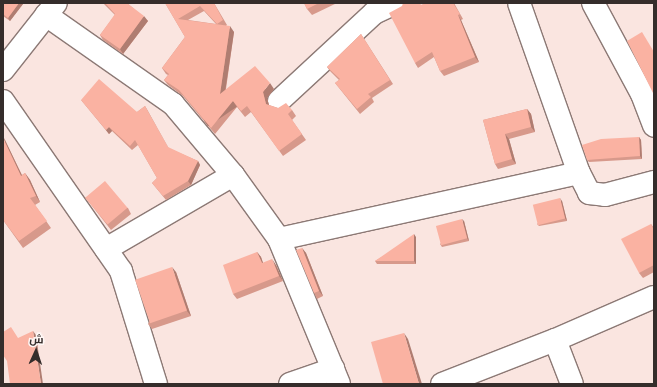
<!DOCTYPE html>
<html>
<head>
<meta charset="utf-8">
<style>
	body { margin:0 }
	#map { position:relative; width:657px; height:387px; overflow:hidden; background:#fae5e0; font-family:"Titillium Web",Cairo,sans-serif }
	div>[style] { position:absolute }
	.roads { filter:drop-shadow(1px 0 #8c7975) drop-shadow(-1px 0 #8c7975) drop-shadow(0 1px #8c7975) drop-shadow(0 -1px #8c7975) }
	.minor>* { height:22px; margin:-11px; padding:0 11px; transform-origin:11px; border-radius:11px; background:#fff }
	.wall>* { inset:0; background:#d7998b }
	.shaded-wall>* { inset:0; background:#af7d71; transform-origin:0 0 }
	.building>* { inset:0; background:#fab2a2; transform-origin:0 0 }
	span { translate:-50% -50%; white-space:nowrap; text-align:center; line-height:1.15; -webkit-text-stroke:4px #fef6f4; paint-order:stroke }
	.frame { position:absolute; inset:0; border:4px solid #352d2b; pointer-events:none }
	.north { position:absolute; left:16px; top:331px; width:40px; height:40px; -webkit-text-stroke:3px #fef6f4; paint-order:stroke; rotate:3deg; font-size:11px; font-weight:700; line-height:16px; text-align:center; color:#352d2b }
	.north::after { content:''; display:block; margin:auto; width:14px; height:18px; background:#352d2b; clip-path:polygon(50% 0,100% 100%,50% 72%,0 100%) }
</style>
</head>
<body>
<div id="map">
	<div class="roads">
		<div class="minor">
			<i style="left:519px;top:3px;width:180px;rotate:70.6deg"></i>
			<i style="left:579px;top:173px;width:22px;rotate:63deg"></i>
			<i style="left:589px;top:193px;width:16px;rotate:7deg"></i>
			<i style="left:605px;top:195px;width:51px;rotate:-14.9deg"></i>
			<i style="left:593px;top:3px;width:103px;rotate:61.7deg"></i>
			<i style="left:642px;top:94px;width:34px;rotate:69deg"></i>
			<i style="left:46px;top:15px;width:155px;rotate:35deg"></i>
			<i style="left:173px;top:104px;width:93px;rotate:49.8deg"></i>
			<i style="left:233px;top:175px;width:79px;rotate:54.3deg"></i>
			<i style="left:279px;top:239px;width:157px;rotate:67.5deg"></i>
			<i style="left:3px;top:70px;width:85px;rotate:-51.7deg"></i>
			<i style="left:3px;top:101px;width:207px;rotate:55.2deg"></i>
			<i style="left:121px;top:271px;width:118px;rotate:72.8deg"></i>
			<i style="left:279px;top:101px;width:129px;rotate:-42.8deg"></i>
			<i style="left:374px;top:13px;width:23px;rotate:-25deg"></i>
			<i style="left:279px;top:239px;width:307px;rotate:-12.4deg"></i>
			<i style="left:106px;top:249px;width:147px;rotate:-30.2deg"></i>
			<i style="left:555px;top:340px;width:47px;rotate:68.9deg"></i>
			<i style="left:290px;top:384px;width:46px;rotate:-19.2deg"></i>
			<i style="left:442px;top:384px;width:121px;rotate:-21.3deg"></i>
			<i style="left:555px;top:340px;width:108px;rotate:-23.5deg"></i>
		</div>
	</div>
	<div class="wall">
		<i style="clip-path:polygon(3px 3px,23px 4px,10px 21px,3px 16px)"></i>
		<i style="clip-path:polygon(103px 3px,127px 3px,148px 21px,123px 54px,103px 40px,100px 35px,115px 15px)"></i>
		<i style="clip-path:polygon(evenodd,165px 3px,214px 3px,227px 25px,226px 26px,234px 32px,226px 89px,274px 89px,267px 98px,269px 105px,278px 108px,292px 110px,296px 116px,292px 120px,306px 140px,283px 156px,251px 112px,245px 117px,237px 107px,215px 134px,183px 96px,168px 85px,164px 80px,168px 75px,166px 74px,162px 68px,185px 37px,165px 3px,204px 11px,216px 24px,188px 20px,204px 11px)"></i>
		<i style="clip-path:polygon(304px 3px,337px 3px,312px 15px,307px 9px)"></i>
		<i style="clip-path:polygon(454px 3px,463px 19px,461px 20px,479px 62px,444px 76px,440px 71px,434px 57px,418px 68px,415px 63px,423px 4px)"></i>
		<i style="clip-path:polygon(361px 34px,393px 84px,372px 98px,374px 102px,360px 114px,335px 83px,339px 80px,330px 71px,327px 67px)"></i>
		<i style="clip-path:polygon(81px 100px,137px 112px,145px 106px,168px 148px,198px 161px,200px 165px,191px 185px,166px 200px,152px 183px,157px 178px,138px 145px,132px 150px,112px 131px,109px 134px)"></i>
		<i style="clip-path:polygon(527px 109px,531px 114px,535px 132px,509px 139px,516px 164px,498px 169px,495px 164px,483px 120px)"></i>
		<i style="clip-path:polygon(639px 137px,641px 140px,642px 159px,589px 162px,587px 160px)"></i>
		<i style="clip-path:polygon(5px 140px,22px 175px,25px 173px,30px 180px,40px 202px,35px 205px,51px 228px,23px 248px,3px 220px)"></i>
		<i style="clip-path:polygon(85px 197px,128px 208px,131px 214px,111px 230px)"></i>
		<i style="clip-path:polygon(562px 201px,567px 221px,539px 226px,537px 224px)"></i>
		<i style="clip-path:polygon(464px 221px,469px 241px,442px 247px,440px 244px)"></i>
		<i style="clip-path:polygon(651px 224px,654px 228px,654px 272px,643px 278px,639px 273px)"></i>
		<i style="clip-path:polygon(416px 237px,416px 264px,377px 264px,375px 261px)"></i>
		<i style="clip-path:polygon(302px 248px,306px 253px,323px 296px,317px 299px,314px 293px)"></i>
		<i style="clip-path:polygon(257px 252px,261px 257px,263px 263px,276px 265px,283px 281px,237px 299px,233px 294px)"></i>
		<i style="clip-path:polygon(176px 272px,191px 316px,152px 329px,148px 324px)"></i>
	</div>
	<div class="shaded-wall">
		<i style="clip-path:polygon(19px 3px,22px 3px,23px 4px,10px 21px,8px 18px)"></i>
		<i style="clip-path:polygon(458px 15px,461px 20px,479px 62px,475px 57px)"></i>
		<i style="clip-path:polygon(144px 16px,148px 21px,123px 54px,120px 49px)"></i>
		<i style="clip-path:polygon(230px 26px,234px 32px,224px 99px,220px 94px)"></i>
		<i style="clip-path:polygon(270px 83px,274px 89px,267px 98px,270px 109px,266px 104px,263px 92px)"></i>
		<i style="left:233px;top:101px;width:7px;height:35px;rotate:56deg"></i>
		<i style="clip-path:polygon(145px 106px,147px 110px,170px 151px,168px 147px)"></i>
		<i style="clip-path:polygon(527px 109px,531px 114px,535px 132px,531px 127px)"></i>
		<i style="clip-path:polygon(109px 127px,112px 131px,109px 134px,106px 130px)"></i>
		<i style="clip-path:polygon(505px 134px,509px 139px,516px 164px,512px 159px)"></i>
		<i style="clip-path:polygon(3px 136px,5px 140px,25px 182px,21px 176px,3px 138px)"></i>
		<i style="clip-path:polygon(639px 137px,641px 140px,642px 159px,640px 156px)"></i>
		<i style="clip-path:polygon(198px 161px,200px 165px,191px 185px,188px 181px)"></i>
		<i style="clip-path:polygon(25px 173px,30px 180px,40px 202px,36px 196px)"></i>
		<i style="clip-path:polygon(560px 198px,562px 201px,567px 221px,565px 218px)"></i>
		<i style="clip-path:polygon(462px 219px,464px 221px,469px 241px,467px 238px)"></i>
		<i style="clip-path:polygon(414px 234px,416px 237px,416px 264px,414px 261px)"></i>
		<i style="clip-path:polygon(302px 248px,306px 253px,323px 296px,319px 291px)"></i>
		<i style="clip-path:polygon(257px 252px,261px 257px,265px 269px,262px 263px)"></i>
		<i style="clip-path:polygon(272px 259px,276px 265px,283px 281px,279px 276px)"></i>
		<i style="clip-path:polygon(172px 267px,176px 272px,191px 316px,187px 311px)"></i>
		<i style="clip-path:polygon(33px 331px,36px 335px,43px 384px,41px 384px)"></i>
		<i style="clip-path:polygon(404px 333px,408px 339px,422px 384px,419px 384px)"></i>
	</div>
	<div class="building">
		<i style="clip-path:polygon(3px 3px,19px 3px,8px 18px,3px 14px)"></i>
		<i style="clip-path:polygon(105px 3px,127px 3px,144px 16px,120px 49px,100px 35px,115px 14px)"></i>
		<i style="clip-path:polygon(165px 3px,214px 3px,223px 20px,217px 24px,200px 6px,178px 19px,230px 26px,220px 94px,255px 66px,270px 83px,263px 92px,266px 104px,278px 108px,286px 103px,292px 110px,288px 114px,302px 134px,279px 151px,247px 106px,241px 111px,233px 101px,211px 128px,179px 90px,164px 80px,169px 74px,162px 68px,185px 37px)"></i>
		<i style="clip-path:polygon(304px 3px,319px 3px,307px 9px)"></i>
		<i style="clip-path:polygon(403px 3px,420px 3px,421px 5px,425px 3px,453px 3px,460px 14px,458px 15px,475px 57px,440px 71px,432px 52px,415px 63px,389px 13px,402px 6px)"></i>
		<i style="clip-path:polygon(642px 32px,654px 52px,654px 95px,627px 41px)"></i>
		<i style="clip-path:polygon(361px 34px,390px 80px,368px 94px,371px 97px,357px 109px,335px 83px,340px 79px,327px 67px)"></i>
		<i style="clip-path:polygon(99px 79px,137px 112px,145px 106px,168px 147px,198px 161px,188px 181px,163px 196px,152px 183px,157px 178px,135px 140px,130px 146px,109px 127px,106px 130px,81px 100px)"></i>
		<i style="clip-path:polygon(527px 109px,531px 127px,505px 134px,512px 159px,495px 164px,483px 120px)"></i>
		<i style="clip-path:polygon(639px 137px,640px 156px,587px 160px,582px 145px,601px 139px)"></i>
		<i style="clip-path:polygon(3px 138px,21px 176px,25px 173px,36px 196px,30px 198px,47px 221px,19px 241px,3px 220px)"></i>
		<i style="left:105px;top:181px;width:35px;height:26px;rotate:50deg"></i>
		<i style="left:560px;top:198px;width:21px;height:28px;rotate:76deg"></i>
		<i style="left:462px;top:219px;width:20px;height:27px;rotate:75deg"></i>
		<i style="clip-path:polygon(651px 224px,654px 230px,654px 265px,639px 273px,621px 239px)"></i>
		<i style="clip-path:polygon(414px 234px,414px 261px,375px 261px)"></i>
		<i style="clip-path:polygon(302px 248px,319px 291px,314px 293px,296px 250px)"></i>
		<i style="clip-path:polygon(257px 252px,262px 263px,272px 259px,279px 276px,233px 294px,223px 265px)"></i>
		<i style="left:172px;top:267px;width:46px;height:39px;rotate:71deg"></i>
		<i style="clip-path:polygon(11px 327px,18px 338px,33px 331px,41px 384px,10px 384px,7px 361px,3px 355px,3px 332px)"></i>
		<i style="clip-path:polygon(404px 333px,419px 384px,383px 384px,371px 342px)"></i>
	</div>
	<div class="frame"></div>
	<div class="north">ش</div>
</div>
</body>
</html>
